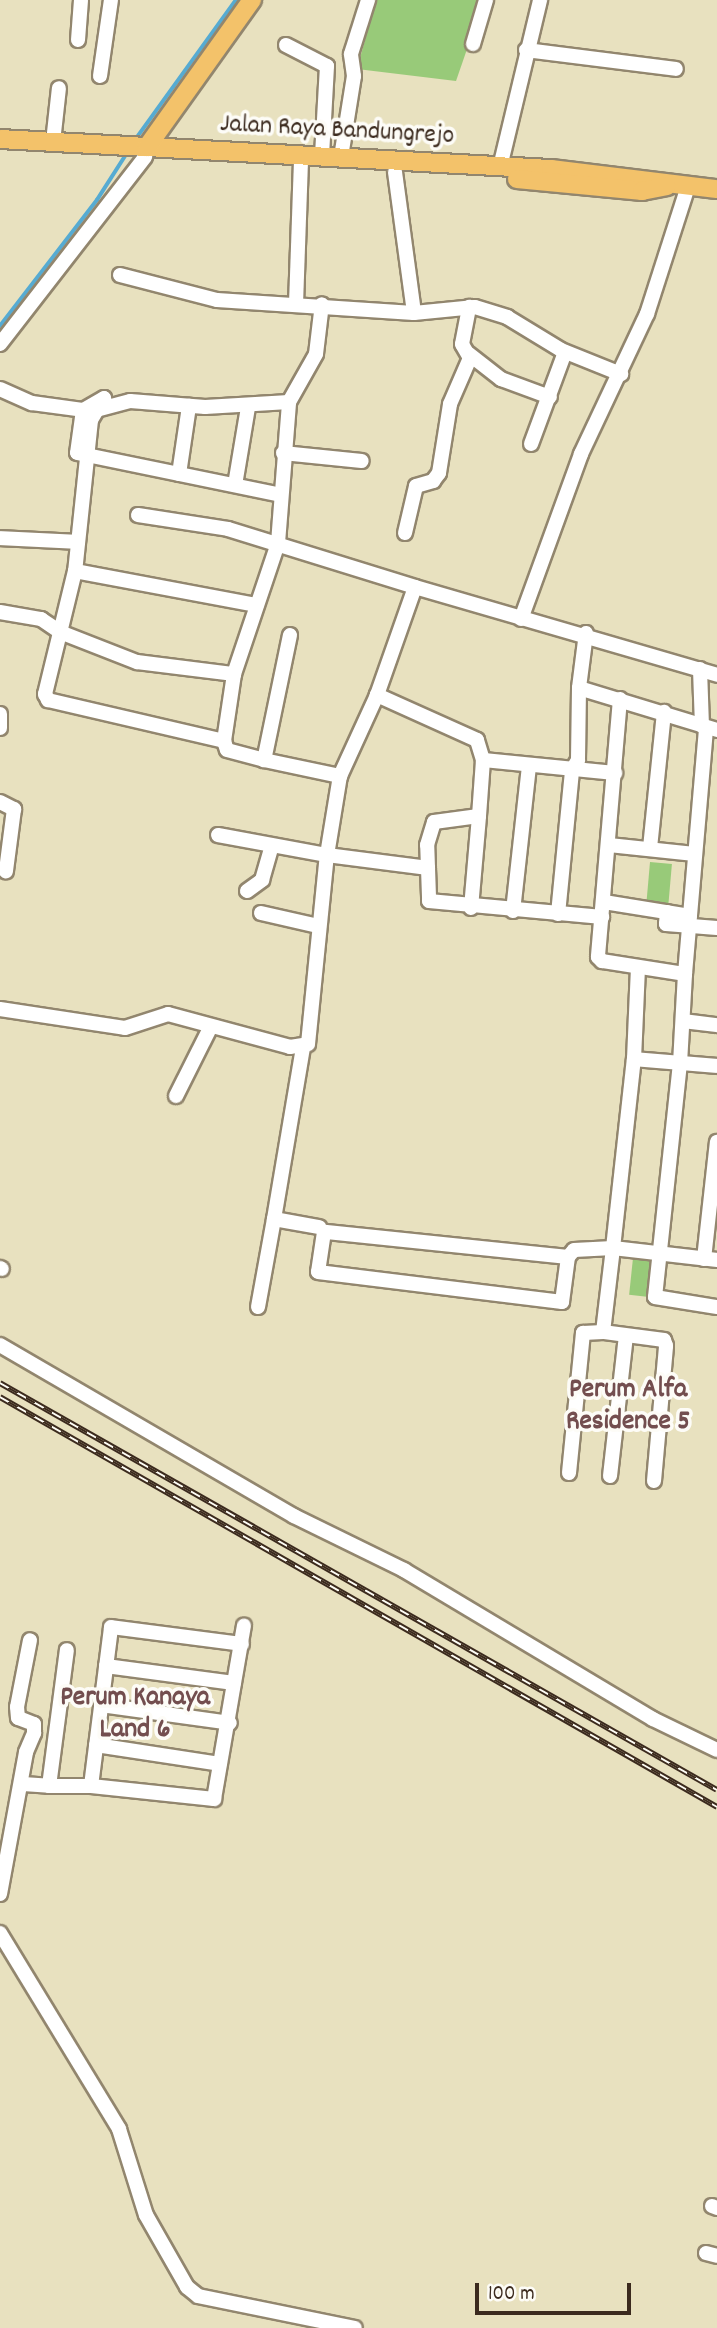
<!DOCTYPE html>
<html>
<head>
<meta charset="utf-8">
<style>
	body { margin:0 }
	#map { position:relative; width:717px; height:2328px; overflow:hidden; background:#e8e1bf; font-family:Dekko,sans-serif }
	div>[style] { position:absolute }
	.green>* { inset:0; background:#98ca79; transform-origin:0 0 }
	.stream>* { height:3.5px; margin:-1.75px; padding:0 1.75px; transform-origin:1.75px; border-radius:1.75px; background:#56abd2 }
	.roads { filter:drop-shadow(2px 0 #92866e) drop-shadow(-2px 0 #92866e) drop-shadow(0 2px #92866e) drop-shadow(0 -2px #92866e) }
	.minor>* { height:14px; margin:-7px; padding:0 7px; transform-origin:7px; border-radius:7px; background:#fff }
	.major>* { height:18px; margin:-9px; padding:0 9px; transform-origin:9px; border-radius:9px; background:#f3c26a }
	.rail>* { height:6px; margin-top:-3px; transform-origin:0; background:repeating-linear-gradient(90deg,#fdfcf7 0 10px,#3b2a1e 0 20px); box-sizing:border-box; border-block:2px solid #3b2a1e }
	span { translate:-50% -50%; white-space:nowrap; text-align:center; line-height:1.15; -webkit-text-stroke:7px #fdfcf7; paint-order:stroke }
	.street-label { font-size:26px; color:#3b2a1e }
	.neighbourhood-label { font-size:28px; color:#734e4f; font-weight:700 }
	.scale { position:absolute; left:475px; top:2283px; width:156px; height:32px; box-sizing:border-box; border:4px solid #3b2a1e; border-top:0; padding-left:9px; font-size:21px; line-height:24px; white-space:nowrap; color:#3b2a1e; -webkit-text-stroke:5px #fdfcf7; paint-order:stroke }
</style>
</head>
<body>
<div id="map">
	<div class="green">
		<i style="clip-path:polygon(376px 0,484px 0,456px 81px,357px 69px)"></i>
		<i style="left:650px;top:862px;width:22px;height:43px;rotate:5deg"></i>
		<i style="left:633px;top:1258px;width:20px;height:37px;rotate:6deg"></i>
	</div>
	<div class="stream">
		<i style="left:135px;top:140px;width:173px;rotate:-54.2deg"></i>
		<i style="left:0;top:326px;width:159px;rotate:-52.4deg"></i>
		<i style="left:97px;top:200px;width:56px;rotate:-57.4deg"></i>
	</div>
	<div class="roads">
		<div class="minor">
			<i style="left:78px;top:40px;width:40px;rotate:-85.7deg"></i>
			<i style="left:473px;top:44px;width:46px;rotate:-73.5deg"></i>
			<i style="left:286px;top:45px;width:46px;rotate:27.1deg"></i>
			<i style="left:327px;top:66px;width:90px;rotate:93.2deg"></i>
			<i style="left:526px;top:50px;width:151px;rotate:7.2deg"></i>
			<i style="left:100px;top:76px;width:77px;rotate:-81.8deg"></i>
			<i style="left:53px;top:142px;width:54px;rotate:-83.7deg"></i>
			<i style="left:341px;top:157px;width:82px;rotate:-80.9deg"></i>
			<i style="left:354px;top:76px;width:22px;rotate:-98deg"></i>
			<i style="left:351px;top:54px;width:57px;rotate:-72.5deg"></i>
			<i style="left:500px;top:167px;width:172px;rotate:-76.5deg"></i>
			<i style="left:395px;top:172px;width:142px;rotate:82.3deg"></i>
			<i style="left:120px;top:275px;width:100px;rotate:14.5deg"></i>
			<i style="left:217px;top:300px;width:197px;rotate:3.8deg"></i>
			<i style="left:414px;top:313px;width:61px;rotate:-5.6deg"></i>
			<i style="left:475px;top:307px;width:34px;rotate:17deg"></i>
			<i style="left:507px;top:317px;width:63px;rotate:31.4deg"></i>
			<i style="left:561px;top:350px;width:65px;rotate:21.8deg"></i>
			<i style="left:296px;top:304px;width:140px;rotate:-88deg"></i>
			<i style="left:0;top:344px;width:237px;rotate:-52.2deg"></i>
			<i style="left:469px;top:354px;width:41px;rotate:38deg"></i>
			<i style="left:501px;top:379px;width:52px;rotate:20.2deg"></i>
			<i style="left:0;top:389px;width:35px;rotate:24deg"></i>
			<i style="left:32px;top:403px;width:51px;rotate:7.8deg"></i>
			<i style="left:289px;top:402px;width:84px;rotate:176.6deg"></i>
			<i style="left:205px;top:407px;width:75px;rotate:-175.4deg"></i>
			<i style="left:130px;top:401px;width:34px;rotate:165deg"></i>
			<i style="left:97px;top:410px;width:12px;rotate:121deg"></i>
			<i style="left:91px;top:420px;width:152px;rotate:96deg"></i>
			<i style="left:75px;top:571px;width:127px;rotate:103.7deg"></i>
			<i style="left:45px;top:694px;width:7px;rotate:63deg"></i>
			<i style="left:48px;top:700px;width:181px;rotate:13.1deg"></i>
			<i style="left:224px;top:741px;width:68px;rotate:-81.5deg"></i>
			<i style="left:234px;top:674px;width:138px;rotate:-71.4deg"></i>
			<i style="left:278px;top:543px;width:141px;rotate:-85.5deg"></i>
			<i style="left:289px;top:402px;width:55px;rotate:-60.6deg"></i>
			<i style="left:316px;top:354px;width:50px;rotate:-83.2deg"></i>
			<i style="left:105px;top:404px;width:6px;rotate:-99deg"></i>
			<i style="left:104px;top:398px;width:24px;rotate:150deg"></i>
			<i style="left:83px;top:410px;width:43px;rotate:97.9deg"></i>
			<i style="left:77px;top:453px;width:208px;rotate:11.6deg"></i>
			<i style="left:531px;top:444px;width:98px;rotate:-69.7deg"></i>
			<i style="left:283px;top:453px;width:79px;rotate:5.8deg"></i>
			<i style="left:179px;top:474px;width:69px;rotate:-81.6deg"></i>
			<i style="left:235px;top:485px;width:79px;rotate:-80.5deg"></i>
			<i style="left:138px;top:515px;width:91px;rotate:8.8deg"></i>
			<i style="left:228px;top:529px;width:196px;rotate:17.2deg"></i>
			<i style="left:405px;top:533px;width:48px;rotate:-76.8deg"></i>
			<i style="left:416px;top:486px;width:18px;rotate:-16deg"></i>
			<i style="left:433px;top:481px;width:10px;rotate:-53deg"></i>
			<i style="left:439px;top:473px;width:70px;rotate:-80.9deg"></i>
			<i style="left:450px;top:404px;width:50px;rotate:-66.5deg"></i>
			<i style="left:470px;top:358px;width:16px;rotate:-120deg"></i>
			<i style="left:462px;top:344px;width:38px;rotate:-79deg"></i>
			<i style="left:0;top:538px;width:78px;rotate:2.9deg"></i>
			<i style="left:75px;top:571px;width:185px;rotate:10.6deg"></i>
			<i style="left:0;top:612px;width:42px;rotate:9.7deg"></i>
			<i style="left:41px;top:619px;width:23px;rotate:34deg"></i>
			<i style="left:60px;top:632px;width:83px;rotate:21.3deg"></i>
			<i style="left:137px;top:662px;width:98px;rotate:7.1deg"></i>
			<i style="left:521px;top:619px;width:176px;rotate:-70deg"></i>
			<i style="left:581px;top:454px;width:155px;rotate:-64.8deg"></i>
			<i style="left:647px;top:314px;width:134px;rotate:-72.2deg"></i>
			<i style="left:586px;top:633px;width:55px;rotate:97.3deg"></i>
			<i style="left:579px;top:688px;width:144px;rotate:16.9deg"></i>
			<i style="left:290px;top:635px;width:128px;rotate:101.7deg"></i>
			<i style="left:264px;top:760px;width:78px;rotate:11.9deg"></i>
			<i style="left:700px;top:669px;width:57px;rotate:88deg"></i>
			<i style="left:620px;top:699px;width:259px;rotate:94.9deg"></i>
			<i style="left:598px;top:957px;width:6px;rotate:45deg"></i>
			<i style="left:602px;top:961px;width:84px;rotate:8.9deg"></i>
			<i style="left:685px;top:974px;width:247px;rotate:-85.1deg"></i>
			<i style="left:0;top:714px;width:14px;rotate:90deg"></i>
			<i style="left:224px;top:741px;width:9px;rotate:72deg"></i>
			<i style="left:227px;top:750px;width:38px;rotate:15deg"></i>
			<i style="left:483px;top:760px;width:133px;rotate:5.6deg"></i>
			<i style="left:0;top:802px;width:16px;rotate:27deg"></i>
			<i style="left:14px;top:809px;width:63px;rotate:97.4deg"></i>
			<i style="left:218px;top:835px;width:111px;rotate:10.4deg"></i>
			<i style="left:327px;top:855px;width:80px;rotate:-80.7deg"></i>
			<i style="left:340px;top:776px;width:89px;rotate:-65.4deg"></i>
			<i style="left:377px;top:695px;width:114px;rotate:-70.6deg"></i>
			<i style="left:415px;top:587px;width:315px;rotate:16.2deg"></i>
			<i style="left:609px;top:845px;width:86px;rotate:6deg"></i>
			<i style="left:650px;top:848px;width:137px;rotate:-84.1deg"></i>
			<i style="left:428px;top:868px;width:33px;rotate:88deg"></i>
			<i style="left:429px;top:901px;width:174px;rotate:5.3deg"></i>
			<i style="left:247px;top:891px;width:19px;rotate:-36deg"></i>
			<i style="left:262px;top:880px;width:36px;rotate:-74deg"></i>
			<i style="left:604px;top:902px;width:87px;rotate:9.2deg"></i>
			<i style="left:471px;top:908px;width:92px;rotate:-85deg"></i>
			<i style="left:513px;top:911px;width:146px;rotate:-83.7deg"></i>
			<i style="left:667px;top:912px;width:12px;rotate:95deg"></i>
			<i style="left:666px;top:924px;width:51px;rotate:4.5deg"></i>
			<i style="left:261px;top:913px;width:58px;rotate:12.8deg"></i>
			<i style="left:558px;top:914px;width:145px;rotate:-84.4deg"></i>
			<i style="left:572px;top:770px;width:12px;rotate:-59deg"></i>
			<i style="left:578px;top:760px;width:72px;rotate:-89.2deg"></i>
			<i style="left:685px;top:974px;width:89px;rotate:93.2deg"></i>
			<i style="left:680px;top:1063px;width:235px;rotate:96.1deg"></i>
			<i style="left:655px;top:1297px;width:63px;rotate:9.2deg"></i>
			<i style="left:0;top:1009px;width:126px;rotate:8.6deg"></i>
			<i style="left:125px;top:1028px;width:45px;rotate:-18deg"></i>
			<i style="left:168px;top:1014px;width:126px;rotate:15.1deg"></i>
			<i style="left:290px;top:1047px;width:18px;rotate:-9deg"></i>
			<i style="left:308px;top:1044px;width:190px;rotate:-84.3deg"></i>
			<i style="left:327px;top:855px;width:102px;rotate:7.3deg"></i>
			<i style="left:428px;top:868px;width:23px;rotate:-92deg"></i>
			<i style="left:427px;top:845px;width:24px;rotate:-73deg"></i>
			<i style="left:434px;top:822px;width:45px;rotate:-7.6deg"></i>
			<i style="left:479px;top:816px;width:56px;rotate:-85.9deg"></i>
			<i style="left:483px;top:760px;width:21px;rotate:-107deg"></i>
			<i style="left:477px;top:740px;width:110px;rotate:-155.8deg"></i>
			<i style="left:683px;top:1021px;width:34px;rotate:7deg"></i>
			<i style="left:634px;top:1059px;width:92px;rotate:-87.5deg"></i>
			<i style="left:176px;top:1096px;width:76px;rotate:-63.4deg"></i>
			<i style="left:274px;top:1219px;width:174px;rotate:-80.4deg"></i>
			<i style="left:568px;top:1257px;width:245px;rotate:-174.1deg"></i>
			<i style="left:324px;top:1232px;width:40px;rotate:98.5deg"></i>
			<i style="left:318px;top:1272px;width:246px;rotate:7deg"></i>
			<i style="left:562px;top:1302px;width:45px;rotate:-82.4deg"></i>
			<i style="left:568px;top:1257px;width:9px;rotate:-49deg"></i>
			<i style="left:574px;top:1250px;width:39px;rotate:-3deg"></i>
			<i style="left:613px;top:1248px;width:190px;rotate:-83.7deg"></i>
			<i style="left:634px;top:1059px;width:83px;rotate:4.8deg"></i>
			<i style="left:704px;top:1259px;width:118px;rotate:-83.7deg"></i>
			<i style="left:0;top:1268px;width:2px;rotate:27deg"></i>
			<i style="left:258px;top:1307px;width:89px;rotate:-79.7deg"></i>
			<i style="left:274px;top:1219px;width:46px;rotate:10.1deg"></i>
			<i style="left:0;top:1345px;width:340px;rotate:30.2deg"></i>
			<i style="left:294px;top:1516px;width:123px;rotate:26.1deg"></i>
			<i style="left:404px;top:1570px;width:290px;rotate:30.9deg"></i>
			<i style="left:653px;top:1719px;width:71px;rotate:25.8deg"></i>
			<i style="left:569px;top:1473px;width:141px;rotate:-84.3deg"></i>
			<i style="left:583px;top:1333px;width:20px;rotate:-3deg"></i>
			<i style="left:610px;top:1476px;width:141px;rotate:-83.5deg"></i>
			<i style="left:654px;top:1481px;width:136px;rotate:-84.9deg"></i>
			<i style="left:666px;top:1346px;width:6px;rotate:-108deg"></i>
			<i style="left:664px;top:1340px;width:62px;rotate:-172.5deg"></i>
			<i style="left:603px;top:1332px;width:85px;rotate:-83.2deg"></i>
			<i style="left:613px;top:1248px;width:105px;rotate:6.6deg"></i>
			<i style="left:106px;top:1666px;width:129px;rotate:7.6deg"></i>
			<i style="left:101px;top:1705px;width:130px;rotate:7.9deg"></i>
			<i style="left:96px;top:1745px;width:125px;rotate:8.7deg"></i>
			<i style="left:23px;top:1784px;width:26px;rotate:4deg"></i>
			<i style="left:49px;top:1786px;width:137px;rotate:-82.5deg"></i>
			<i style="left:49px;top:1786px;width:42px"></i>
			<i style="left:91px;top:1786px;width:160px;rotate:-82.8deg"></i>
			<i style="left:111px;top:1627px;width:132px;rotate:7.4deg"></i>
			<i style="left:91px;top:1786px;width:124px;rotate:6deg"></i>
			<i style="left:214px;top:1799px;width:176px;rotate:-80.2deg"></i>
			<i style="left:0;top:1894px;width:144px;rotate:-79.6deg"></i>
			<i style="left:26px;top:1752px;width:21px;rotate:-67deg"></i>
			<i style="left:34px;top:1733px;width:9px;rotate:-90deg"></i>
			<i style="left:34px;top:1724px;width:17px;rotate:-159deg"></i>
			<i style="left:18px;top:1718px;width:11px;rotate:-95deg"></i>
			<i style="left:17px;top:1707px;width:68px;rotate:-79deg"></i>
			<i style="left:0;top:1933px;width:229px;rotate:58.7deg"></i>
			<i style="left:119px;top:2129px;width:90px;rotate:72.6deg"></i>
			<i style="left:146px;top:2215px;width:83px;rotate:60.3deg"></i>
			<i style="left:187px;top:2287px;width:14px;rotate:39deg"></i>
			<i style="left:198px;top:2296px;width:160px;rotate:11.5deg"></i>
			<i style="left:712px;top:2206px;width:5px;rotate:22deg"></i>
			<i style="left:706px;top:2253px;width:11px;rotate:15deg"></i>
		</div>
		<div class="major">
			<i style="left:0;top:139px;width:552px;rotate:3.12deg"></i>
			<i style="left:551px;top:169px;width:167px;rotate:6.9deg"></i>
			<i style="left:147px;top:147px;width:181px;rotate:-54.5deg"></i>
			<i style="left:517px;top:179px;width:126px;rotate:5.5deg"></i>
			<i style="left:642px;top:191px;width:25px;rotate:-11deg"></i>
		</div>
	</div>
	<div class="rail">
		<i style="left:0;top:1383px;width:824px;rotate:29.58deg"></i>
		<i style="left:0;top:1397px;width:826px;rotate:29.76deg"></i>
	</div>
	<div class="street-label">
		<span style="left:337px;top:131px;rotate:3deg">Jalan Raya Bandungrejo</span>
	</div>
	<div class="neighbourhood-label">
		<span style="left:628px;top:1407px">Perum Alfa<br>Residence 5</span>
		<span style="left:135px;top:1715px">Perum Kanaya<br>Land 6</span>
	</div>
	<div class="scale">100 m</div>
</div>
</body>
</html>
